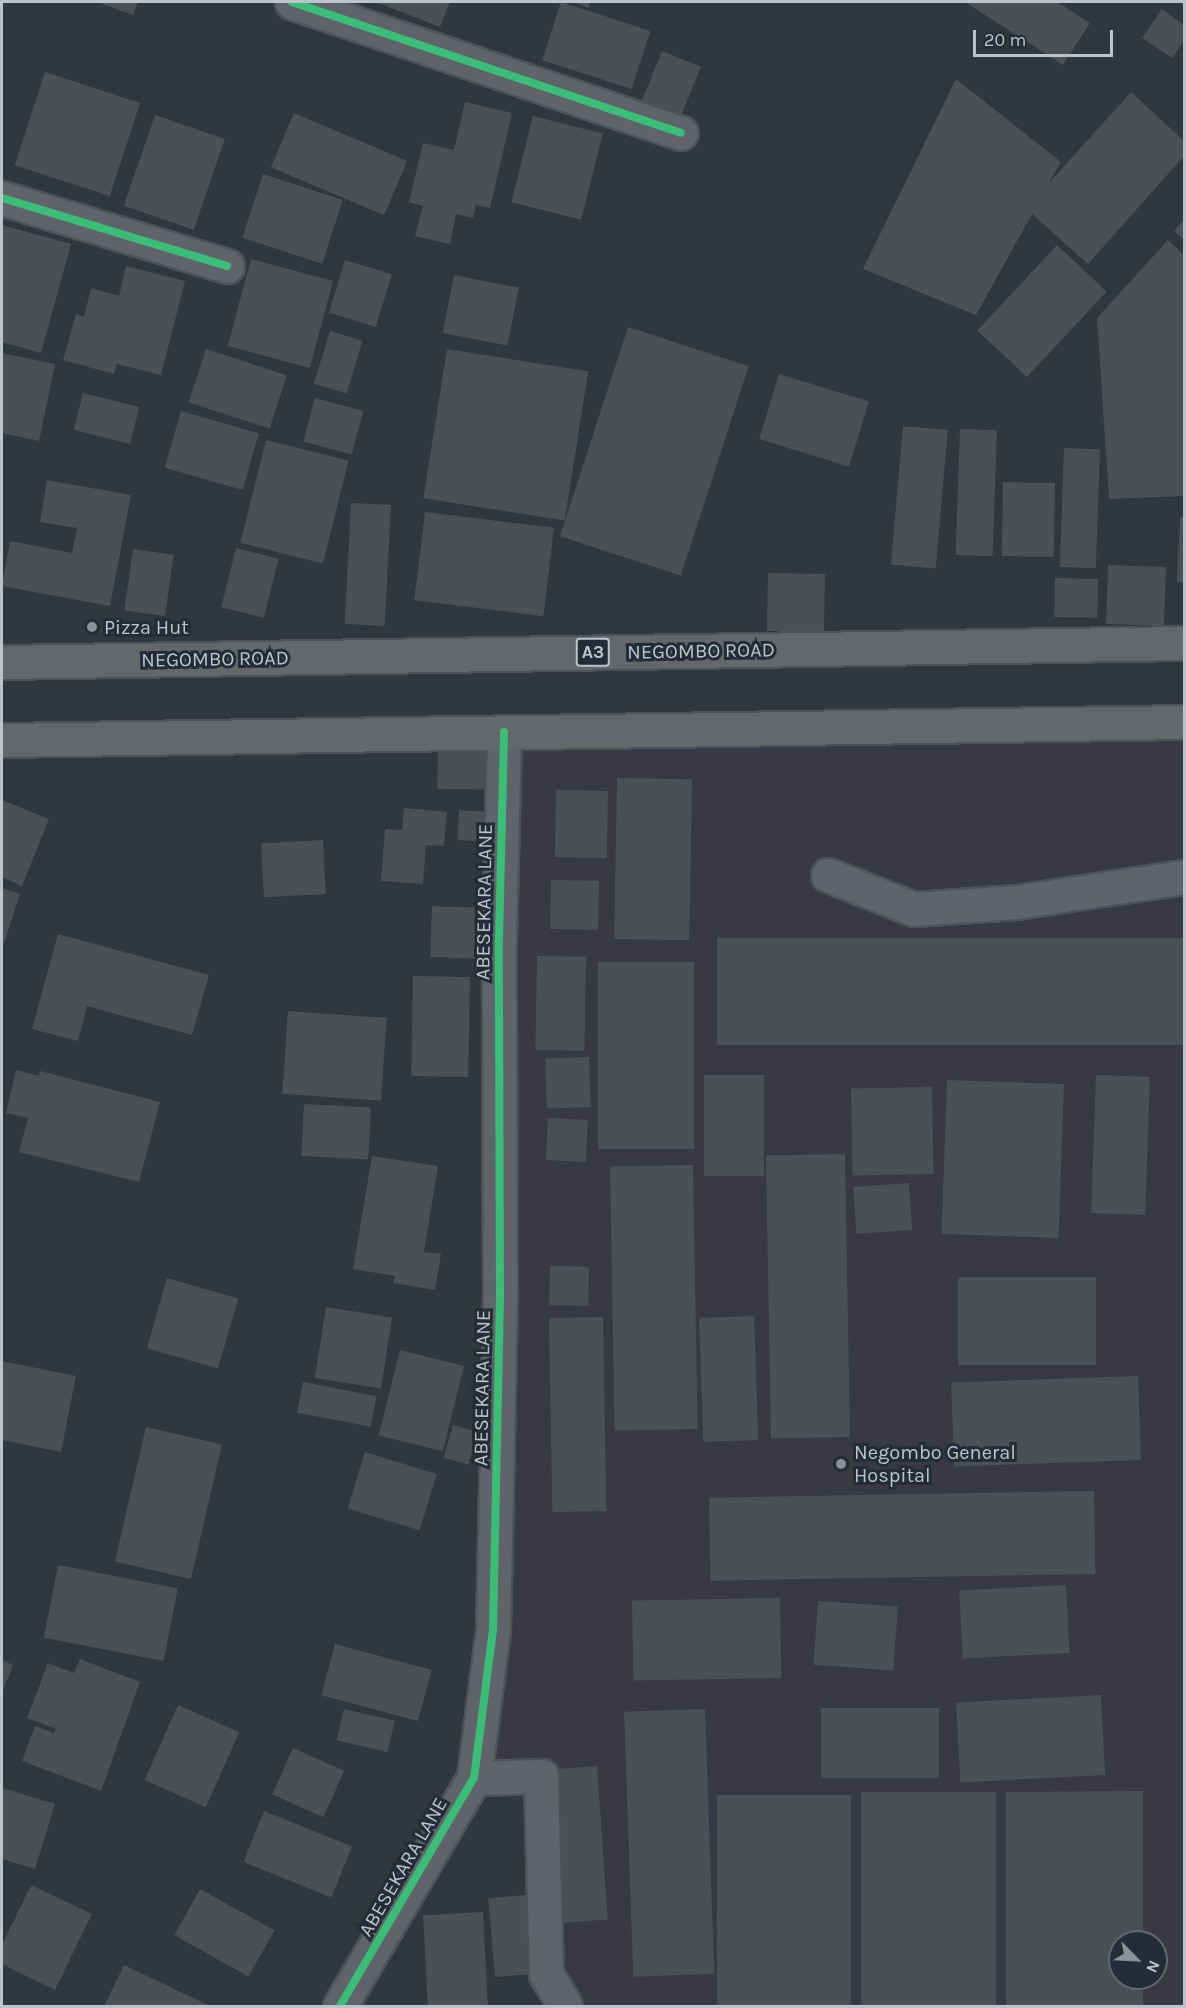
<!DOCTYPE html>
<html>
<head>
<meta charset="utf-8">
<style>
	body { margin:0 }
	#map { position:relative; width:1186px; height:2008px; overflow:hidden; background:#30373d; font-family:Karla,sans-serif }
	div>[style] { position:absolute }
	.medical>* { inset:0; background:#383945 }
	.building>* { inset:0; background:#4b5055; transform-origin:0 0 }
	.roads { filter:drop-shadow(2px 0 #4e5357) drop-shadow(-2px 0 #4e5357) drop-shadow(0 2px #4e5357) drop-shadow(0 -2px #4e5357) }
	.minor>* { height:33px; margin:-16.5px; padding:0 16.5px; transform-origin:16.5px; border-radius:16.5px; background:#60646a }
	.highway>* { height:33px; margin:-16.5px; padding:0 16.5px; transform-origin:16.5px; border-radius:16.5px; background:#65686a }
	.cycleway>* { height:8px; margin:-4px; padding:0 4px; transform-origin:4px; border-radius:4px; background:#3abd76 }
	.dots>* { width:16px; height:16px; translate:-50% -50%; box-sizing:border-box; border:3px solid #232d37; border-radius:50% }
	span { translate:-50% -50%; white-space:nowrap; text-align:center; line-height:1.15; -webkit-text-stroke:6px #232d37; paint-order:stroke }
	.shield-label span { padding:2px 4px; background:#232d37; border:2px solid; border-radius:4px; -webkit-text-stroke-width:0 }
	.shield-label { font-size:18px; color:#bcc3cb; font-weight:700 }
	.poi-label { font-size:20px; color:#bcc3cb }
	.left { translate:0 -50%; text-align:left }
	.street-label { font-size:20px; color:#bcc3cb }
	.frame { position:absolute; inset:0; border:3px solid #bcc3cb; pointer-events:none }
	.north { position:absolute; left:1108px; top:1930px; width:60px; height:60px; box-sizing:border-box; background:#232d37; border:2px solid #606972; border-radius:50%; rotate:114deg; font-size:16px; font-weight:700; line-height:24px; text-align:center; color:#bcc3cb }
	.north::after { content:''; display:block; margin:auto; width:21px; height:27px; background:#8b9299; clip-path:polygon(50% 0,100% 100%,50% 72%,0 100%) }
	.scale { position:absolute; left:973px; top:30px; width:140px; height:27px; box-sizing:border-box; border:3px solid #bcc3cb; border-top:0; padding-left:8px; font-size:18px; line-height:21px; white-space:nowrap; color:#bcc3cb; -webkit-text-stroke:4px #232d37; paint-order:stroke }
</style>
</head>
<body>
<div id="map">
	<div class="medical">
		<i style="clip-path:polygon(evenodd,1184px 722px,1184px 2006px,565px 2006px,541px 1776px,474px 1778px,504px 732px,1184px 722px,1120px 1942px,1156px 1942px,1156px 1978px,1120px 1978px,1120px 1942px)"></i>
	</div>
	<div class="building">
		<i style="clip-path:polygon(97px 2px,138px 2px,133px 15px)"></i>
		<i style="clip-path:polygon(376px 2px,450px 2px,440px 27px)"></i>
		<i style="left:561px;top:2px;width:94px;height:61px;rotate:18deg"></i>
		<i style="clip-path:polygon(574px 2px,590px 2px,588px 8px)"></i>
		<i style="clip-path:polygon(965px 2px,1057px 2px,1090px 23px,1063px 65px)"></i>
		<i style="clip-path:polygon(1162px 9px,1184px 25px,1184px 40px,1172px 58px,1142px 38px)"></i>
		<i style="left:662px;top:51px;width:42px;height:54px;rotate:22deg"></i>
		<i style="left:45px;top:72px;width:100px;height:98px;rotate:18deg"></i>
		<i style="clip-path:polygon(956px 79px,1061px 162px,1048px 184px,1131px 92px,1184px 141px,1184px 156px,1088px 264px,1032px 214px,976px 315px,863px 269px)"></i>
		<i style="clip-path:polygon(465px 102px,512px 113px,490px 208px,476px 205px,473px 218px,456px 214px,450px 244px,415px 236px,423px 206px,409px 202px,423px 143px,454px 150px)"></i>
		<i style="left:294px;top:113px;width:123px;height:59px;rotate:23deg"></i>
		<i style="left:155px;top:115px;width:74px;height:96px;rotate:19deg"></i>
		<i style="left:533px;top:116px;width:72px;height:89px;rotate:14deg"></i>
		<i style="left:263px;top:174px;width:84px;height:67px;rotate:18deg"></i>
		<i style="clip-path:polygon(1184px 219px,1184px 240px,1174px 231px)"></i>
		<i style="clip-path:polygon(2px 225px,71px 244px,41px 353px,2px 342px)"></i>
		<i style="clip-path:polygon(1168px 240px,1184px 255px,1184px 496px,1109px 499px,1097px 318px)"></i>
		<i style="left:1057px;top:245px;width:68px;height:117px;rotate:43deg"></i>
		<i style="left:251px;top:259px;width:85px;height:90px;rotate:15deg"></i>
		<i style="left:345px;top:260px;width:49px;height:55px;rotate:17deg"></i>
		<i style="clip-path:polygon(126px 266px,185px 281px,161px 375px,117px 364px,114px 374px,63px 360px,76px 314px,84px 317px,91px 288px,119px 296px)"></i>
		<i style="left:454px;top:275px;width:66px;height:59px;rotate:11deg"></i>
		<i style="left:628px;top:327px;width:127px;height:220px;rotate:18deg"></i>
		<i style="left:330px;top:331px;width:34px;height:55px;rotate:17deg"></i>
		<i style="left:206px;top:349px;width:85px;height:56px;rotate:18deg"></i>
		<i style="left:447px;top:349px;width:143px;height:151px;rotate:9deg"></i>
		<i style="clip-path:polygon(2px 353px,55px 364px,39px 441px,2px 433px)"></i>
		<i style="left:779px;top:374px;width:94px;height:68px;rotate:17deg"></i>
		<i style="left:83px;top:393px;width:58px;height:38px;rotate:14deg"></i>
		<i style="left:315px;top:398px;width:50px;height:45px;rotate:15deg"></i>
		<i style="left:181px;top:411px;width:81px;height:59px;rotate:16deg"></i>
		<i style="left:903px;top:426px;width:45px;height:139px;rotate:5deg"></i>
		<i style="left:960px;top:429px;width:37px;height:126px;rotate:2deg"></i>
		<i style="left:266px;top:440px;width:85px;height:106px;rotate:14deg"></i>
		<i style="left:1064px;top:448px;width:36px;height:119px;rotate:2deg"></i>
		<i style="clip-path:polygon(47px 480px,131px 495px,110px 606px,2px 586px,10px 541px,72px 553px,77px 528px,40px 522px)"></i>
		<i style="left:1003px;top:482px;width:52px;height:74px;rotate:1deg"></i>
		<i style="left:351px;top:503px;width:40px;height:121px;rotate:3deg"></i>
		<i style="left:425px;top:512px;width:130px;height:89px;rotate:7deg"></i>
		<i style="clip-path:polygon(1180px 517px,1184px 517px,1184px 582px,1177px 582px)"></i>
		<i style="left:236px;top:548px;width:44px;height:61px;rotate:14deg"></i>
		<i style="left:133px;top:549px;width:41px;height:62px;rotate:8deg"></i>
		<i style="left:1108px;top:565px;width:58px;height:59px;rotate:2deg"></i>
		<i style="left:768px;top:573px;width:57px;height:58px;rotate:1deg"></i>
		<i style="left:1055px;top:578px;width:43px;height:39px;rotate:1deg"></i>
		<i style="left:438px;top:747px;width:58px;height:42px;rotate:1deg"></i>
		<i style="left:617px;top:778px;width:75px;height:161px;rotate:1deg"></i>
		<i style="left:556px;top:790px;width:52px;height:67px;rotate:1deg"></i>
		<i style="clip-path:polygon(2px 800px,49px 819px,22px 886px,2px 877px)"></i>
		<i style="clip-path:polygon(404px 808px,447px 812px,444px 846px,426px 845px,423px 884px,381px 881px,385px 829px,402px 830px)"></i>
		<i style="left:459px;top:810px;width:37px;height:30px;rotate:3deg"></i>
		<i style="left:323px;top:840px;width:54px;height:62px;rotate:87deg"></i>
		<i style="left:551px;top:880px;width:48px;height:49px;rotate:1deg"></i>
		<i style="clip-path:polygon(2px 888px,20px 894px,4px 943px,2px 942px)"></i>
		<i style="left:432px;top:906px;width:63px;height:51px;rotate:2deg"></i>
		<i style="clip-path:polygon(58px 934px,209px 975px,192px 1035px,87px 1006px,78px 1041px,32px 1029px)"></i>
		<i style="left:1184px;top:938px;width:107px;height:467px;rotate:90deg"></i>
		<i style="left:537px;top:956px;width:49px;height:94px;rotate:1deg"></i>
		<i style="left:598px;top:962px;width:96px;height:187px"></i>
		<i style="left:413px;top:976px;width:57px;height:100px;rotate:1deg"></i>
		<i style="left:288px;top:1011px;width:99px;height:83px;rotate:4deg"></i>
		<i style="left:589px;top:1057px;width:50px;height:44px;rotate:88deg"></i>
		<i style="clip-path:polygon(16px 1070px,39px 1076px,40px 1071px,160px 1102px,139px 1182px,19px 1152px,28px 1118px,6px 1113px)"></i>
		<i style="left:764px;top:1075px;width:101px;height:60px;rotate:90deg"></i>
		<i style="left:1096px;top:1075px;width:54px;height:138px;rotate:2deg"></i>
		<i style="left:947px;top:1080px;width:117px;height:154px;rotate:2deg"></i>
		<i style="left:932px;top:1087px;width:87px;height:81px;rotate:89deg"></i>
		<i style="left:304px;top:1104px;width:67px;height:52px;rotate:3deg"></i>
		<i style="left:548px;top:1118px;width:40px;height:42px;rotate:3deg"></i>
		<i style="left:845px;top:1154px;width:283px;height:79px;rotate:89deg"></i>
		<i style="clip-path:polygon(372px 1156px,438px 1166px,424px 1252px,441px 1254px,435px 1290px,393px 1283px,395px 1276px,353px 1269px)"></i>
		<i style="left:693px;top:1165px;width:264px;height:83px;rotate:89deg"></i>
		<i style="left:909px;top:1183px;width:47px;height:56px;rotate:86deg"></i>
		<i style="left:550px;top:1266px;width:39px;height:39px;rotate:1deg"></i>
		<i style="left:1096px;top:1277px;width:88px;height:138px;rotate:90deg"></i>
		<i style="left:167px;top:1278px;width:74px;height:73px;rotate:16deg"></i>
		<i style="left:326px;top:1307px;width:67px;height:72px;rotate:9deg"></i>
		<i style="left:754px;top:1316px;width:124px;height:55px;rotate:88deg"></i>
		<i style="left:603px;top:1317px;width:194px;height:54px;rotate:89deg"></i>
		<i style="left:400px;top:1350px;width:66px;height:88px;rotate:14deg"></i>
		<i style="clip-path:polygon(2px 1361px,76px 1376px,61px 1452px,2px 1440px)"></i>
		<i style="left:1138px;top:1376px;width:84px;height:187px;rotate:88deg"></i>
		<i style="left:303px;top:1382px;width:75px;height:31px;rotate:11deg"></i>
		<i style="left:453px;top:1425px;width:26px;height:34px;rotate:16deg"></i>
		<i style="left:146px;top:1427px;width:78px;height:138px;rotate:13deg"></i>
		<i style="left:365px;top:1452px;width:75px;height:59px;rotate:17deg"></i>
		<i style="left:1094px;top:1491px;width:83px;height:385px;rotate:89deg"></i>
		<i style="left:58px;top:1565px;width:122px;height:74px;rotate:11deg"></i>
		<i style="left:1066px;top:1585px;width:68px;height:107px;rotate:87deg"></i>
		<i style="left:780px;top:1598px;width:80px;height:148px;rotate:89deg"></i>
		<i style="left:818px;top:1601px;width:80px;height:64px;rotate:4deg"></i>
		<i style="left:335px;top:1644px;width:100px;height:53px;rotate:15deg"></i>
		<i style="clip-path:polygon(80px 1659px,140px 1682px,101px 1791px,22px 1761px,35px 1726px,54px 1733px,56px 1729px,27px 1718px,48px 1663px,74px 1673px)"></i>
		<i style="clip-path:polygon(2px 1660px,13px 1665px,2px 1693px)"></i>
		<i style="left:1101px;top:1695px;width:80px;height:145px;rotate:87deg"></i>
		<i style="left:178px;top:1705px;width:67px;height:82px;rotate:24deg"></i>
		<i style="left:821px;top:1708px;width:118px;height:70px"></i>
		<i style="left:344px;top:1709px;width:52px;height:32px;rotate:13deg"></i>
		<i style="left:705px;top:1709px;width:265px;height:81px;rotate:88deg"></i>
		<i style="left:293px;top:1748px;width:56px;height:51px;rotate:24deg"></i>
		<i style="left:597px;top:1766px;width:154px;height:45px;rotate:86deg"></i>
		<i style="clip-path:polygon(2px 1788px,55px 1804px,35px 1869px,2px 1859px)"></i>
		<i style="clip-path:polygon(1143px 1791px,1143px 1942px,1120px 1942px,1120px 1978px,1143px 1978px,1143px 2006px,1006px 2006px,1006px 1792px)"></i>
		<i style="left:996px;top:1792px;width:214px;height:135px;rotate:90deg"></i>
		<i style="left:717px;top:1795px;width:134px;height:211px"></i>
		<i style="left:264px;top:1811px;width:95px;height:55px;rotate:22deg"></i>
		<i style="clip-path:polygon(31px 1885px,92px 1914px,55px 1990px,2px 1964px,2px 1945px)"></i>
		<i style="left:200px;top:1889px;width:85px;height:53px;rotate:29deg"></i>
		<i style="left:526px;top:1895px;width:79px;height:38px;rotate:85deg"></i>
		<i style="left:483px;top:1912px;width:94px;height:60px;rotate:87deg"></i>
		<i style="clip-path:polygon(124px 1965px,210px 2006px,104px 2006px)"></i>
	</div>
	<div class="roads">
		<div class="minor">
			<i style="left:292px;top:2px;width:410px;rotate:18.6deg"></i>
			<i style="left:2px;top:198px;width:235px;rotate:16.8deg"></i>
			<i style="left:828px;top:875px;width:92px;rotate:21.6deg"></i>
			<i style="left:914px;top:909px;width:102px;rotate:-3.9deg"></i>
			<i style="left:1016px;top:902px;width:170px;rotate:-8.5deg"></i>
			<i style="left:474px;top:1778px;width:67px;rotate:-1.7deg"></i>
			<i style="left:541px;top:1776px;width:198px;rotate:88.6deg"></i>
			<i style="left:546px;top:1974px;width:37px;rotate:59deg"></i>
			<i style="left:340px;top:2006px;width:264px;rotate:-59.6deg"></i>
			<i style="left:474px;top:1778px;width:149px;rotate:-82.7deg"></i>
			<i style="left:493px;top:1630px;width:332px;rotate:-88.8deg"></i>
			<i style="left:500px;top:1298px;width:359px;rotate:-90.2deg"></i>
			<i style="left:499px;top:939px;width:207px;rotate:-88.6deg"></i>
		</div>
		<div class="highway">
			<i style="left:2px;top:662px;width:1182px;rotate:-0.92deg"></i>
			<i style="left:2px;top:740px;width:1182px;rotate:-0.87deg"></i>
		</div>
	</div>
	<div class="cycleway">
		<i style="left:292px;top:2px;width:410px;rotate:18.6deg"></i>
		<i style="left:2px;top:198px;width:235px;rotate:16.8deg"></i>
		<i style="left:340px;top:2006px;width:264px;rotate:-59.6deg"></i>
		<i style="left:474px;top:1778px;width:149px;rotate:-82.7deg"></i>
		<i style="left:493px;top:1630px;width:332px;rotate:-88.8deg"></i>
		<i style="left:500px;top:1298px;width:359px;rotate:-90.2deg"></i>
		<i style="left:499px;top:939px;width:207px;rotate:-88.6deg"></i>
	</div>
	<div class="dots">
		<i style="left:92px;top:627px;background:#8b9299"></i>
		<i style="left:841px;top:1464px;background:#8b9299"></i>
	</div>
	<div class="shield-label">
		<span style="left:593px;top:652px">A3</span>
	</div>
	<div class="poi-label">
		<span class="left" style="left:104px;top:627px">Pizza Hut</span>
		<span class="left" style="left:854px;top:1464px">Negombo General<br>Hospital</span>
	</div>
	<div class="street-label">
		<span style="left:701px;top:651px;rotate:-1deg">NEGOMBO ROAD</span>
		<span style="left:215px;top:659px;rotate:-1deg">NEGOMBO ROAD</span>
		<span style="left:484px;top:902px;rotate:-89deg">ABESEKARA LANE</span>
		<span style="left:482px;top:1388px;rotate:-89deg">ABESEKARA LANE</span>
		<span style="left:403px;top:1867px;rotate:-60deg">ABESEKARA LANE</span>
	</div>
	<div class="frame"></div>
	<div class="north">N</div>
	<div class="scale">20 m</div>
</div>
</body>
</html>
